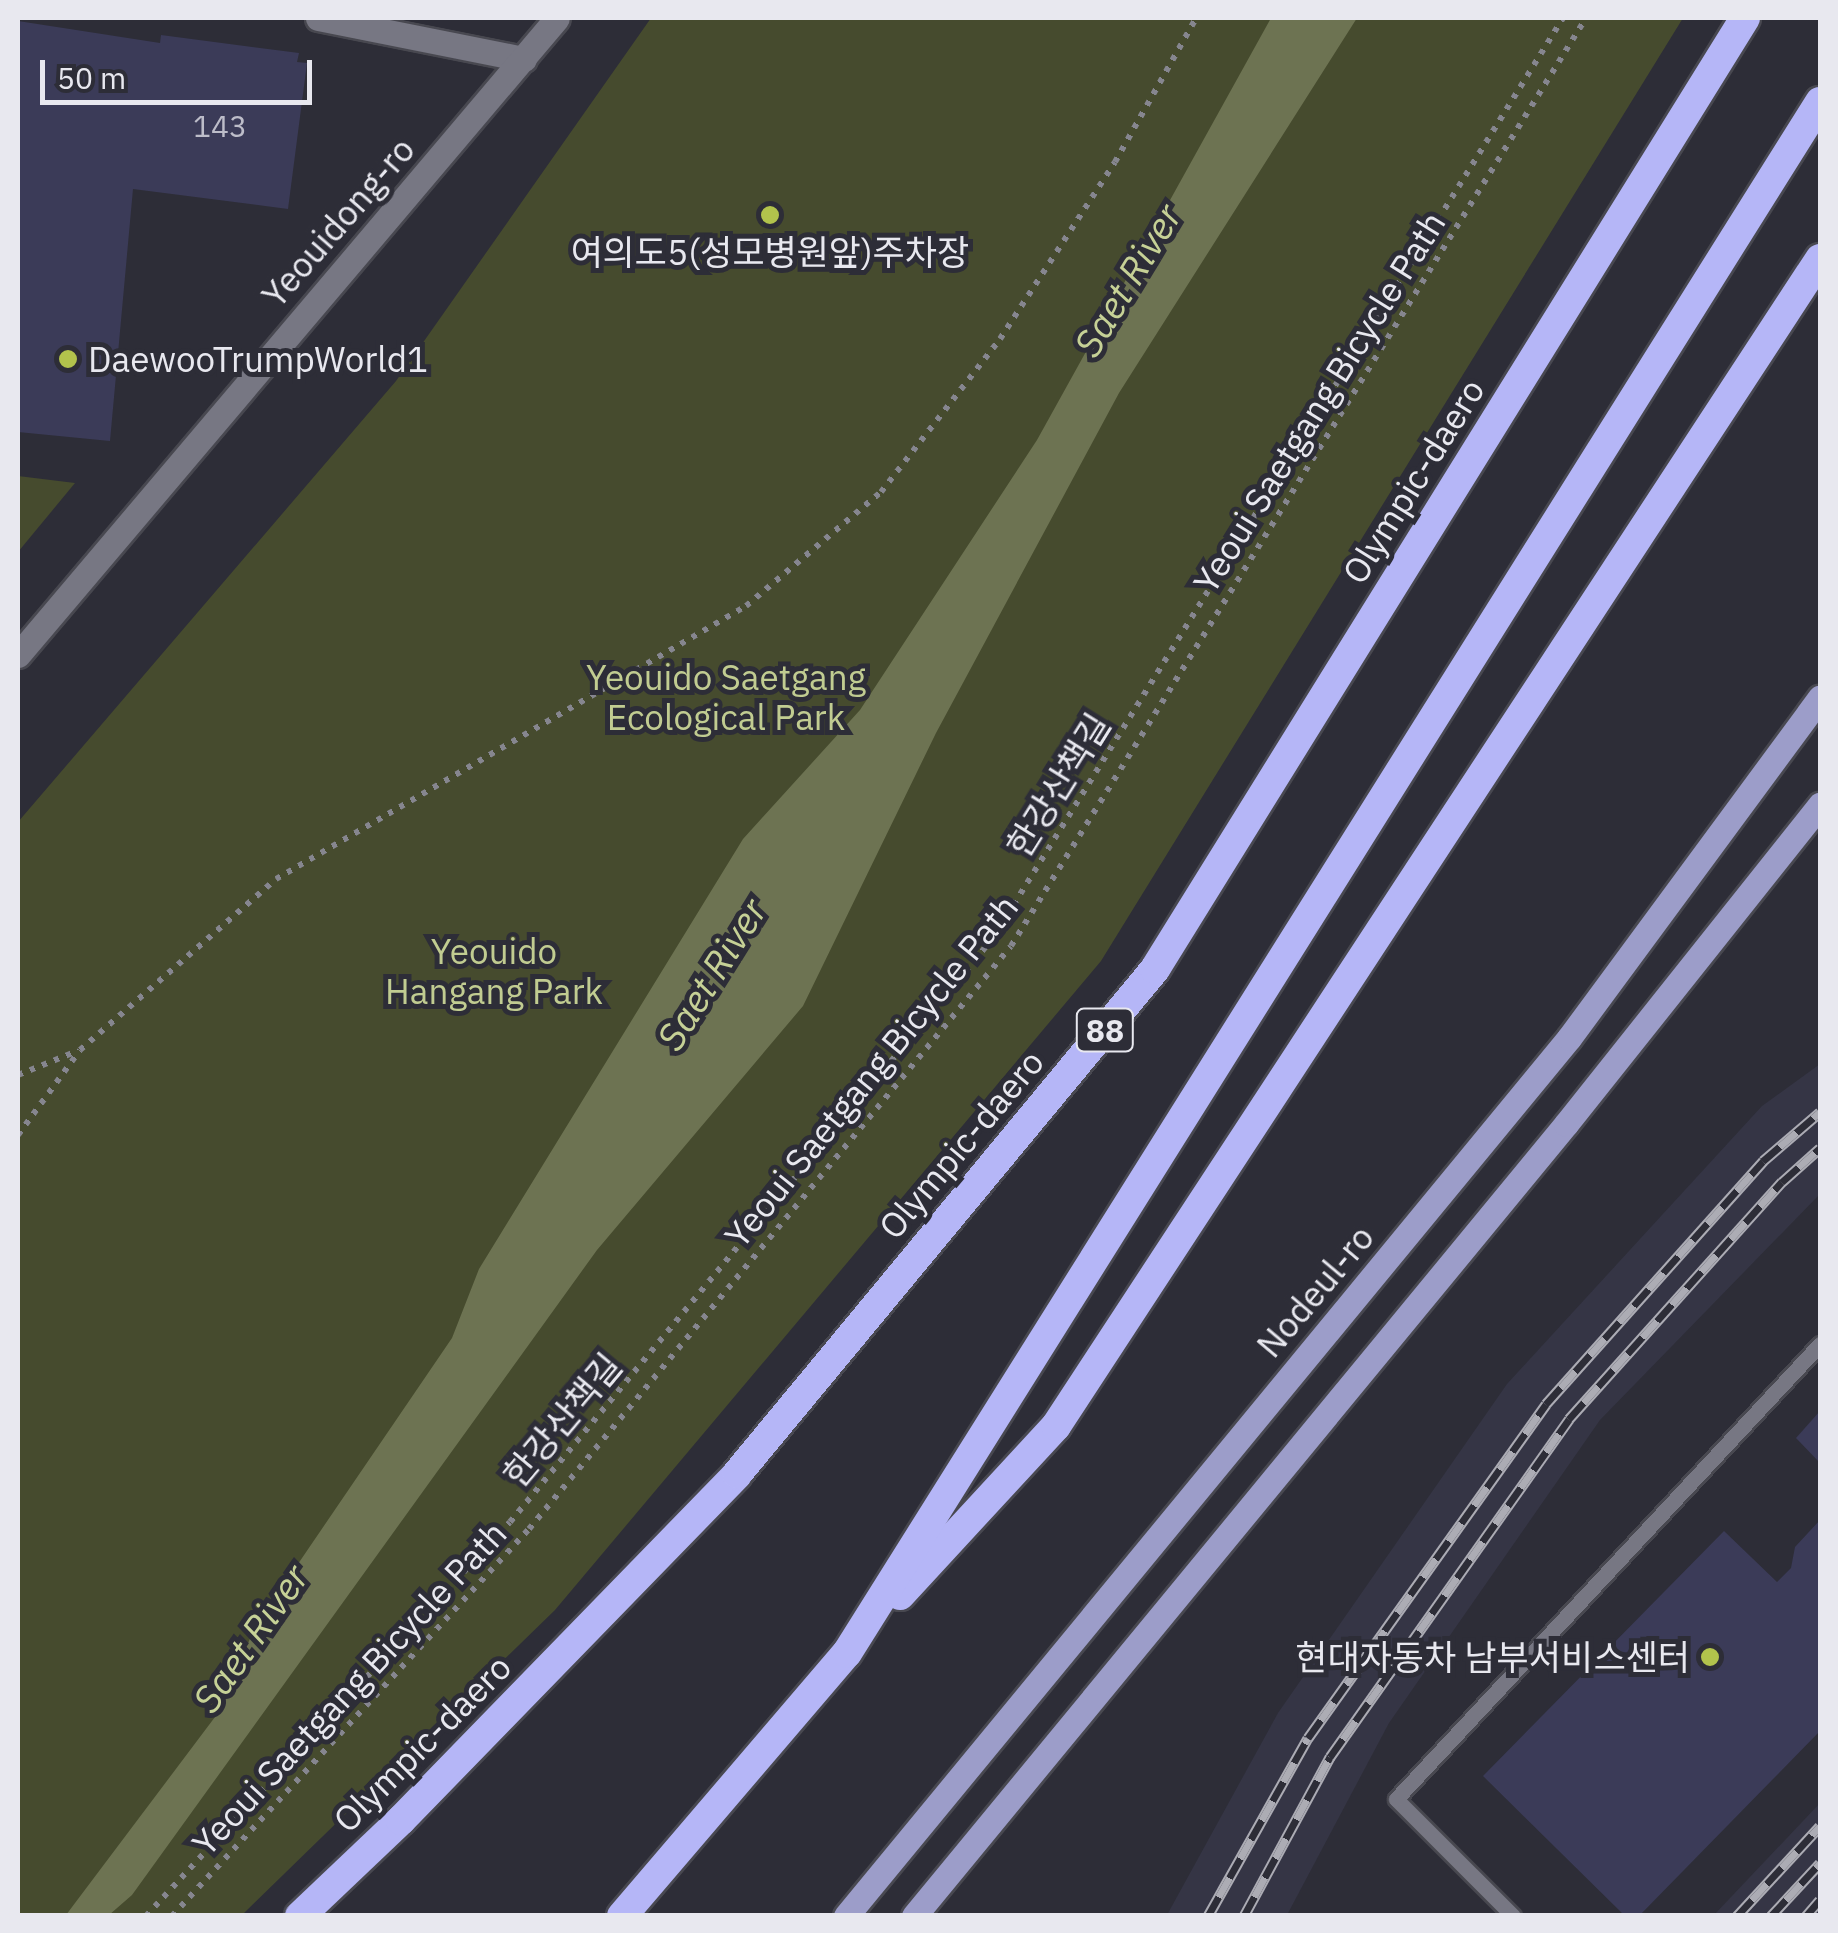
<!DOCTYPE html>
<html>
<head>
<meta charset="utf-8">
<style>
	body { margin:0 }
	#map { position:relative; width:1838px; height:1933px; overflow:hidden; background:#2d2d37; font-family:"IBM Plex Sans","Noto Sans KR",sans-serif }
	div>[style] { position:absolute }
	.built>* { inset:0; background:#353545 }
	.green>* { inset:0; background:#464b2e }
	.water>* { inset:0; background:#6d7352 }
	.building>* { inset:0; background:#3b3b58 }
	.path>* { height:6px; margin-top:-3px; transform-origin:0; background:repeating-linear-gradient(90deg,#86868f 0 5px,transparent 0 13px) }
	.roads { filter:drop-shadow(2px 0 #484850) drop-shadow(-2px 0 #484850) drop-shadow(0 2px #484850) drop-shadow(0 -2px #484850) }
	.lane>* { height:15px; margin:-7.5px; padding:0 7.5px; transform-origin:7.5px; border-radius:7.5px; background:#777783 }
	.street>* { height:25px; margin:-12.5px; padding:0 12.5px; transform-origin:12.5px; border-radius:12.5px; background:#777783 }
	.secondary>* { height:25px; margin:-12.5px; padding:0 12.5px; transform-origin:12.5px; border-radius:12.5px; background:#777783 }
	.primary>* { height:25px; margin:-12.5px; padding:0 12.5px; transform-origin:12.5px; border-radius:12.5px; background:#9c9dc9 }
	.highway>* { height:30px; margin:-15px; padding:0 15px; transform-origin:15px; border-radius:15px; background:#b5b6f7 }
	.rail>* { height:11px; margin-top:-5.5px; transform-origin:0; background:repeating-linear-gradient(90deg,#2d2d37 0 22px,#acacb4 0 44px); box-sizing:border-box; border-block:2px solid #acacb4 }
	.dots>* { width:28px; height:28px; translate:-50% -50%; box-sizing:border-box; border:5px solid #2d2d37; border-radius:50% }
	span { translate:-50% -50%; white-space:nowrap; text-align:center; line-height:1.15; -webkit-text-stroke:10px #2d2d37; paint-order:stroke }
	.number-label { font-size:30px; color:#bdbdc9 }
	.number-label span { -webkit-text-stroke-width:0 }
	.shield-label span { padding:2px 8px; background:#2d2d37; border:2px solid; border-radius:8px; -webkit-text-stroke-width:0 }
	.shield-label { font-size:32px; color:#e8e8ef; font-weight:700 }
	.street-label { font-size:35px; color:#e8e8ef }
	.poi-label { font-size:35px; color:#e8e8ef }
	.left { translate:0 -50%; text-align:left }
	.right { translate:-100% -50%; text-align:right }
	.park-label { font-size:35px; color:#c1cc91 }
	.water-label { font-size:38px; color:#c6d196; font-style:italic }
	.frame { position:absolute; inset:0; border:20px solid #e8e8ef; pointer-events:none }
	.scale { position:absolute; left:40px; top:60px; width:272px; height:45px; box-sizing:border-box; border:5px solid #e8e8ef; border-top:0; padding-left:12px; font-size:30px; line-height:35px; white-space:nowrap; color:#e8e8ef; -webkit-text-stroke:8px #2d2d37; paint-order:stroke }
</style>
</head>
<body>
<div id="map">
	<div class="built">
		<i style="clip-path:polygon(1820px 1064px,1820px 1194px,1600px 1420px,1389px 1723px,1287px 1915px,1167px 1915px,1278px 1713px,1507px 1384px,1762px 1106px)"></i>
		<i style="clip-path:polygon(1820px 1803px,1820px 1915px,1714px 1915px)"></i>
	</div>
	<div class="green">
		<i style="clip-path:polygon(651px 18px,1683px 18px,1101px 961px,555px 1610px,242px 1915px,18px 1916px,18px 822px,396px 381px)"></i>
		<i style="clip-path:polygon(18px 476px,75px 483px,18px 552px)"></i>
	</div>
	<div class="water">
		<i style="clip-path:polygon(1271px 18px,1357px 18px,1119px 393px,936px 733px,803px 1006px,597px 1250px,132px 1895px,109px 1915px,66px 1915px,218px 1713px,255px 1627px,452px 1338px,479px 1269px,743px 839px,860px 710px,1037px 440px)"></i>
	</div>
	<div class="building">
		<i style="clip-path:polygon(18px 21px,160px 43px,161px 35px,299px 53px,297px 62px,307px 63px,288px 209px,133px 189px,110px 441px,18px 432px)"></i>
		<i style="clip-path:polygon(1820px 1411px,1820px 1463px,1796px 1438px)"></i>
		<i style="clip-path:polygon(1820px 1520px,1820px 1731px,1639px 1916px,1625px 1916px,1483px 1776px,1724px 1531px,1777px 1582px,1791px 1568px,1795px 1547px)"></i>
	</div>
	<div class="path">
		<i style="left:18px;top:1075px;width:64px;rotate:-22.1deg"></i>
		<i style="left:18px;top:1135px;width:105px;rotate:-53.9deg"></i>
		<i style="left:80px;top:1050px;width:260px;rotate:-41.1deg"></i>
		<i style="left:276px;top:879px;width:544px;rotate:-30.15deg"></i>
		<i style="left:746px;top:606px;width:177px;rotate:-40.2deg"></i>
		<i style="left:881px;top:492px;width:194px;rotate:-52.1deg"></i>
		<i style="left:1000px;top:339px;width:211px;rotate:-57deg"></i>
		<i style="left:1115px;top:162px;width:165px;rotate:-60.6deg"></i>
		<i style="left:146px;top:1916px;width:536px;rotate:-47.27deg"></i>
		<i style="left:510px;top:1522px;width:758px;rotate:-50.41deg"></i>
		<i style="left:993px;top:938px;width:1082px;rotate:-58.22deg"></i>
		<i style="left:172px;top:1916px;width:527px;rotate:-47.31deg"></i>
		<i style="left:529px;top:1529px;width:756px;rotate:-50.42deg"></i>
		<i style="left:1011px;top:946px;width:1092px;rotate:-58.22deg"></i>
	</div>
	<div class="roads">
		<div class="lane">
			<i style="left:1513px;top:1916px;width:165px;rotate:-135deg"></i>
			<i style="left:1396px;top:1799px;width:622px;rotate:-47.02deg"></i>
		</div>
		<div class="street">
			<i style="left:318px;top:18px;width:210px;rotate:11.3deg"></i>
		</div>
		<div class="secondary">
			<i style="left:18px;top:655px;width:834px;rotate:-49.76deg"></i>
		</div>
		<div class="primary">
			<i style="left:846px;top:1916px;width:1137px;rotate:-50.53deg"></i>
			<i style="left:1569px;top:1038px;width:423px;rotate:-53.6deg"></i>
			<i style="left:914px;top:1916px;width:1026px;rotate:-50.54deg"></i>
			<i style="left:1566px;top:1124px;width:408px;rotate:-51.5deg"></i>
		</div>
		<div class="highway">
			<i style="left:900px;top:1595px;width:230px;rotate:-47.3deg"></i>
			<i style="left:1056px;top:1426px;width:1395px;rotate:-56.79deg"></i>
			<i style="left:300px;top:1916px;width:139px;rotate:-43.5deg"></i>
			<i style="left:401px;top:1820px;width:482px;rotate:-45.8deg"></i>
			<i style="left:737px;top:1474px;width:656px;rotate:-50.38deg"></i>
			<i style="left:1155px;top:969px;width:1119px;rotate:-58.18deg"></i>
			<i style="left:622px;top:1916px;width:346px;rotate:-49.5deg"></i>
			<i style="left:847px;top:1653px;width:1831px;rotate:-57.9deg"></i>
		</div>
	</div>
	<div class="rail">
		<i style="left:1208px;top:1916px;width:204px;rotate:-60.7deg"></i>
		<i style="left:1308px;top:1738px;width:410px;rotate:-54.5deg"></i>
		<i style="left:1546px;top:1404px;width:326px;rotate:-48.2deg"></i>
		<i style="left:1763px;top:1161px;width:75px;rotate:-40.7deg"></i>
		<i style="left:1244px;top:1916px;width:181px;rotate:-61.6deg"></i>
		<i style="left:1330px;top:1757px;width:414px;rotate:-54.7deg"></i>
		<i style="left:1569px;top:1419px;width:319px;rotate:-48.1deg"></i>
		<i style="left:1782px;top:1182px;width:51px;rotate:-41.8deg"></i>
		<i style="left:1737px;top:1916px;width:122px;rotate:-47.3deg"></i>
		<i style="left:1771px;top:1916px;width:72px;rotate:-47.2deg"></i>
		<i style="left:1806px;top:1916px;width:21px;rotate:-49deg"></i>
	</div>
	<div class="dots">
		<i style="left:770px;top:215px;background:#b2c34c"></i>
		<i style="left:68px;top:359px;background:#b2c34c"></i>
		<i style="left:1710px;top:1657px;background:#b2c34c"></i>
	</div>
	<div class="number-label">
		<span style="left:220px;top:126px">143</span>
	</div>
	<div class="shield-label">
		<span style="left:1105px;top:1030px">88</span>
	</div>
	<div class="street-label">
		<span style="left:338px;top:222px;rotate:-49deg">Yeouidong-ro</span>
		<span style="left:1319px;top:402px;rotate:-58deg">Yeoui Saetgang Bicycle Path</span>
		<span style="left:1413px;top:481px;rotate:-58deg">Olympic-daero</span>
		<span style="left:1058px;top:785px;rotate:-58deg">한강산책길</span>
		<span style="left:871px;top:1071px;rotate:-51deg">Yeoui Saetgang Bicycle Path</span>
		<span style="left:961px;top:1144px;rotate:-50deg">Olympic-daero</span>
		<span style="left:1315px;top:1291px;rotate:-50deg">Nodeul-ro</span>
		<span style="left:562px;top:1420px;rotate:-50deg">한강산책길</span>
		<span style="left:349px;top:1688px;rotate:-47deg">Yeoui Saetgang Bicycle Path</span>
		<span style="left:422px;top:1743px;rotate:-45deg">Olympic-daero</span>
	</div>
	<div class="poi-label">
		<span style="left:770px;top:252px">여의도5(성모병원앞)주차장</span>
		<span class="left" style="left:88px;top:359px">DaewooTrumpWorld1</span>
		<span class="right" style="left:1690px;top:1657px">현대자동차 남부서비스센터</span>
	</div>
	<div class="park-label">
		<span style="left:726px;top:697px">Yeouido Saetgang<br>Ecological Park</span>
		<span style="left:494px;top:971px">Yeouido<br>Hangang Park</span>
	</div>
	<div class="water-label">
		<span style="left:1127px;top:280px;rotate:-59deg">Saet River</span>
		<span style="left:711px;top:974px;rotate:-58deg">Saet River</span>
		<span style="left:250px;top:1638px;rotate:-55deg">Saet River</span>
	</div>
	<div class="frame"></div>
	<div class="scale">50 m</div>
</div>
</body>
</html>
